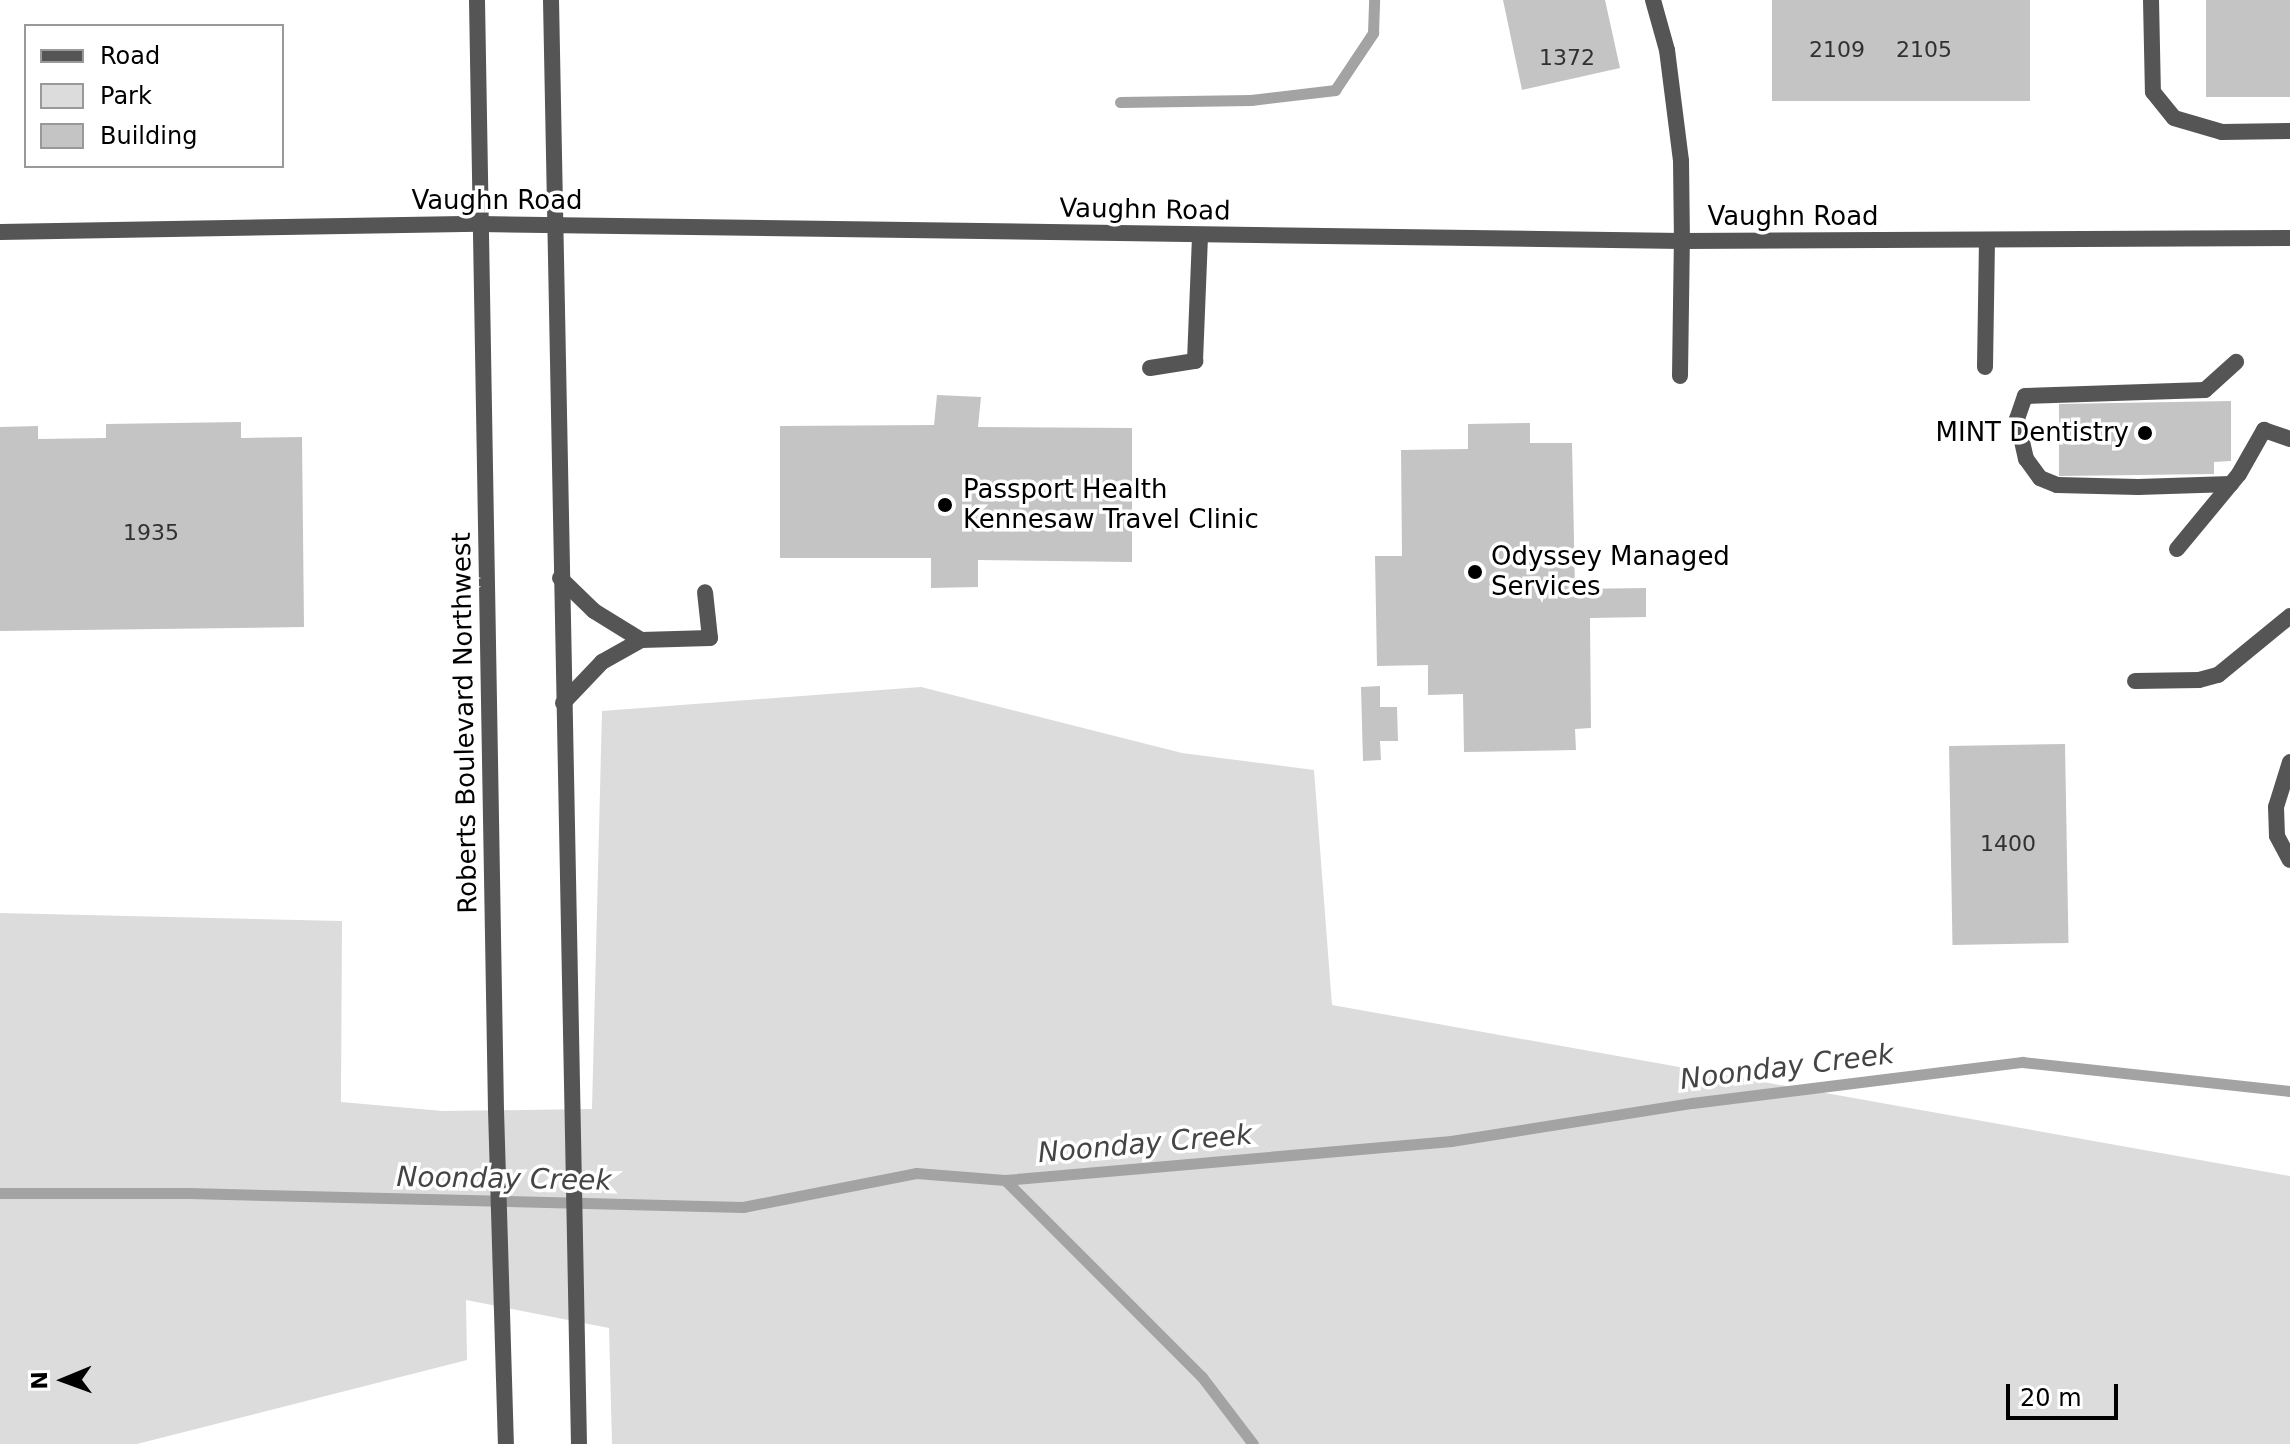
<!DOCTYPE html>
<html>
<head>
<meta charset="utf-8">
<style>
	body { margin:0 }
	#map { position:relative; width:2290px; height:1444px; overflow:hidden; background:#fff; font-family:"DejaVu Sans",sans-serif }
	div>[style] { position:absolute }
	.green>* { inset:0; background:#dcdcdc }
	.stream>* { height:11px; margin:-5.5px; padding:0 5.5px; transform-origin:5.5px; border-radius:5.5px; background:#a3a3a3 }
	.building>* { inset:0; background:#c4c4c4; transform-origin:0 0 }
	.service>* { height:16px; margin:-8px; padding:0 8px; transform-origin:8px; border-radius:8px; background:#555 }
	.minor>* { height:16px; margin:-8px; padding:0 8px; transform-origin:8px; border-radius:8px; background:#555 }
	.tertiary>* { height:16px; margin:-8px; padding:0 8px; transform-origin:8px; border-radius:8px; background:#555 }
	.dots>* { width:22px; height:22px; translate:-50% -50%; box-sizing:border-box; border:4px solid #fff; border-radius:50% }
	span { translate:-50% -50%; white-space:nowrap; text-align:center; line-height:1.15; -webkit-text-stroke:7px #fff; paint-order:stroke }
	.number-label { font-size:22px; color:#313131 }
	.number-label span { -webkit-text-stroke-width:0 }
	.street-label { font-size:26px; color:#000 }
	.poi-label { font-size:26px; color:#000 }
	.right { translate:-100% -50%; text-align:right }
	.left { translate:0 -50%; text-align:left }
	.water-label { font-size:28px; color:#444; font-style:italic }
	.legend { position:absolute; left:24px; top:24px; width:260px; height:144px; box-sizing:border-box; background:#fff; border:2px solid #999; margin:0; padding:10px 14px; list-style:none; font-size:24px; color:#000 }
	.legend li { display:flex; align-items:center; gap:16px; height:40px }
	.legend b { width:40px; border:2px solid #999 }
	.north { position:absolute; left:24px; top:1340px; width:80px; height:80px; -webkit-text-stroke:6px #fff; paint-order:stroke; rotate:269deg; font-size:22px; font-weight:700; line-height:32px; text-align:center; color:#000 }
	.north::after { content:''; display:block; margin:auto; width:28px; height:36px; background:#000; clip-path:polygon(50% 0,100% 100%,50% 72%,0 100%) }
	.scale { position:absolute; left:2006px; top:1384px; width:112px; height:36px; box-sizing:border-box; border:4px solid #000; border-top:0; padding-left:10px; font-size:24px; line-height:28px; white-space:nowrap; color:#000; -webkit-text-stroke:6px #fff; paint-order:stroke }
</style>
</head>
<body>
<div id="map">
	<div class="green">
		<i style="clip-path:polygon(921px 687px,1182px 753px,1314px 770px,1332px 1005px,2290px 1176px,2290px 1444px,612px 1444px,609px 1328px,466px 1300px,467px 1360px,137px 1444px,0 1444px,0 913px,342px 921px,341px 1102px,443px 1111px,592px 1109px,602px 711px)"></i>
	</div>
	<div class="stream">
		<i style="left:1120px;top:102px;width:131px;rotate:-0.9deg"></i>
		<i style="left:1251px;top:100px;width:85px;rotate:-6.8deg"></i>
		<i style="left:1335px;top:90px;width:69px;rotate:-56.3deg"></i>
		<i style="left:1373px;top:33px;width:33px;rotate:-88deg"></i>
		<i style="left:1005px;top:1180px;width:279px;rotate:45deg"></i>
		<i style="left:1202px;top:1377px;width:84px;rotate:52.7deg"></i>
		<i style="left:0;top:1193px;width:189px"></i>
		<i style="left:189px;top:1193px;width:554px;rotate:1.45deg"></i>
		<i style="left:743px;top:1207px;width:176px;rotate:-11.1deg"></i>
		<i style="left:916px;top:1173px;width:89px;rotate:4.5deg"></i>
		<i style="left:1005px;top:1180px;width:448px;rotate:-5deg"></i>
		<i style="left:1451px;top:1141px;width:244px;rotate:-9deg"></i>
		<i style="left:1692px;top:1103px;width:333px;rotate:-7.1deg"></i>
		<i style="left:2022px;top:1062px;width:270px;rotate:6.2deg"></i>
	</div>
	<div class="building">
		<i style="clip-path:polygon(1503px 0,1605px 0,1620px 68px,1522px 90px)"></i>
		<i style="left:1772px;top:0;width:258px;height:101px"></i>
		<i style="left:2206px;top:0;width:84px;height:97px"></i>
		<i style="clip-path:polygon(937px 395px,981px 397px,978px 427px,1132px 428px,1132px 562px,978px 560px,978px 587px,931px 588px,931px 558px,780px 558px,780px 426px,934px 425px)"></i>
		<i style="clip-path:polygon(2231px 401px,2231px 461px,2214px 462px,2214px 474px,2059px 476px,2059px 404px)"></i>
		<i style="clip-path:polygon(241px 422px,241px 438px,302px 437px,304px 627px,0 631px,0 427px,38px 426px,38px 439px,106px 438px,106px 424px)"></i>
		<i style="clip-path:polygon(1530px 423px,1530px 443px,1572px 443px,1575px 589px,1646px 588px,1646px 617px,1590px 618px,1591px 728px,1575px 729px,1576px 750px,1464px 752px,1463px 694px,1428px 695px,1428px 665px,1377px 666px,1375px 556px,1402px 556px,1401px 450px,1468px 449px,1468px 424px)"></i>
		<i style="clip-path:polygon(1380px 686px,1380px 707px,1397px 707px,1398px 741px,1380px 741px,1381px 760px,1363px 761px,1361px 687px)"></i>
		<i style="left:2065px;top:744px;width:199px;height:116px;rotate:89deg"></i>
	</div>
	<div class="service">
		<i style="left:2151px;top:0;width:92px;rotate:88.8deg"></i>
		<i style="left:2153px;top:92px;width:33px;rotate:51deg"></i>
		<i style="left:2174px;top:118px;width:50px;rotate:16.3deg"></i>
		<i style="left:2222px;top:132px;width:68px;rotate:-0.8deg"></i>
		<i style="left:1985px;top:367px;width:127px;rotate:-89.1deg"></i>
		<i style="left:1150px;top:368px;width:46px;rotate:-8.8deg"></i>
		<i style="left:1195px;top:361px;width:126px;rotate:-87.7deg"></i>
		<i style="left:1680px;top:376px;width:135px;rotate:-89.2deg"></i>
		<i style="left:2231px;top:484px;width:93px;rotate:178.2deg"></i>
		<i style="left:2138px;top:487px;width:81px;rotate:-178.6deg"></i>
		<i style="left:2057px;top:485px;width:18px;rotate:-158deg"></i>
		<i style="left:2040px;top:478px;width:24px;rotate:-126deg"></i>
		<i style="left:2026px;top:459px;width:41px;rotate:-102.7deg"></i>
		<i style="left:2017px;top:419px;width:24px;rotate:-71deg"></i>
		<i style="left:2025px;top:396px;width:180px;rotate:-1.9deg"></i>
		<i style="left:2205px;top:390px;width:42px;rotate:-42.1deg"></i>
		<i style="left:2177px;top:549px;width:97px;rotate:-50.4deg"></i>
		<i style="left:2239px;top:474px;width:51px;rotate:-60.4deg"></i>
		<i style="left:2264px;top:430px;width:28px;rotate:19deg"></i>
		<i style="left:641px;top:640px;width:69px;rotate:-1.7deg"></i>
		<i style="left:710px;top:638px;width:46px;rotate:-96.2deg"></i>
		<i style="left:2135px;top:681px;width:64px;rotate:-0.9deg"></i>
		<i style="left:2199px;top:680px;width:20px;rotate:-15deg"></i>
		<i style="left:2218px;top:675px;width:93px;rotate:-39.3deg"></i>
		<i style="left:2290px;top:762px;width:47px;rotate:107.3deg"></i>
		<i style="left:2276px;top:807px;width:29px;rotate:88deg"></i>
		<i style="left:2277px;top:836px;width:27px;rotate:62deg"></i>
	</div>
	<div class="minor">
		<i style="left:1653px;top:0;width:52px;rotate:74.4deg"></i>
		<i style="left:1667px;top:50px;width:112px;rotate:82.8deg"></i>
		<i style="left:1681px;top:161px;width:80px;rotate:89.3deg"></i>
		<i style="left:0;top:232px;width:479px;rotate:-1deg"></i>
		<i style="left:479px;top:224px;width:1203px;rotate:0.81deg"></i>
		<i style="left:1682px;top:241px;width:608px;rotate:-0.28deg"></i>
	</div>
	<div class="tertiary">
		<i style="left:477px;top:0;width:1110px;rotate:89.02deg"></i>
		<i style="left:496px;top:1110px;width:334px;rotate:88.3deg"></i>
		<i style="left:551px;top:0;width:1444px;rotate:88.89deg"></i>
		<i style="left:560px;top:578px;width:47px;rotate:44.1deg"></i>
		<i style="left:594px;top:611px;width:55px;rotate:31.7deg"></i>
		<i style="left:563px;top:703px;width:57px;rotate:-46.4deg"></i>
		<i style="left:602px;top:662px;width:45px;rotate:-29.4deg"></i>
	</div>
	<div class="dots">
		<i style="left:2145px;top:433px;background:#000"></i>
		<i style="left:945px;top:505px;background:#000"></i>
		<i style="left:1475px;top:572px;background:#000"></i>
	</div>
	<div class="number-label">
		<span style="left:1837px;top:50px">2109</span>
		<span style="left:1924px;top:50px">2105</span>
		<span style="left:1567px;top:58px">1372</span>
		<span style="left:151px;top:533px">1935</span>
		<span style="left:2008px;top:844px">1400</span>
	</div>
	<div class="street-label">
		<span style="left:497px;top:201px">Vaughn Road</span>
		<span style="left:1145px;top:210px;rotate:1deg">Vaughn Road</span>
		<span style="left:1793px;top:217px">Vaughn Road</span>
		<span style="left:465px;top:723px;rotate:-91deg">Roberts Boulevard Northwest</span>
	</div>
	<div class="poi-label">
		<span class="right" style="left:2129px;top:433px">MINT Dentistry</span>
		<span class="left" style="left:963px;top:505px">Passport Health<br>Kennesaw Travel Clinic</span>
		<span class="left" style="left:1491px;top:572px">Odyssey Managed<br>Services</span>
	</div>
	<div class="water-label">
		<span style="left:1787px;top:1067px;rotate:-7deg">Noonday Creek</span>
		<span style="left:1145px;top:1144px;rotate:-5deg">Noonday Creek</span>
		<span style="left:504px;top:1179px;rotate:1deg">Noonday Creek</span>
	</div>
	<ul class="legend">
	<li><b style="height:10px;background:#555"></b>Road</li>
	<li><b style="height:22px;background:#dcdcdc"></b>Park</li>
	<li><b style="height:22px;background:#c4c4c4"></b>Building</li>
	</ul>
	<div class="north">N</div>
	<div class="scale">20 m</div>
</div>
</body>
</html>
